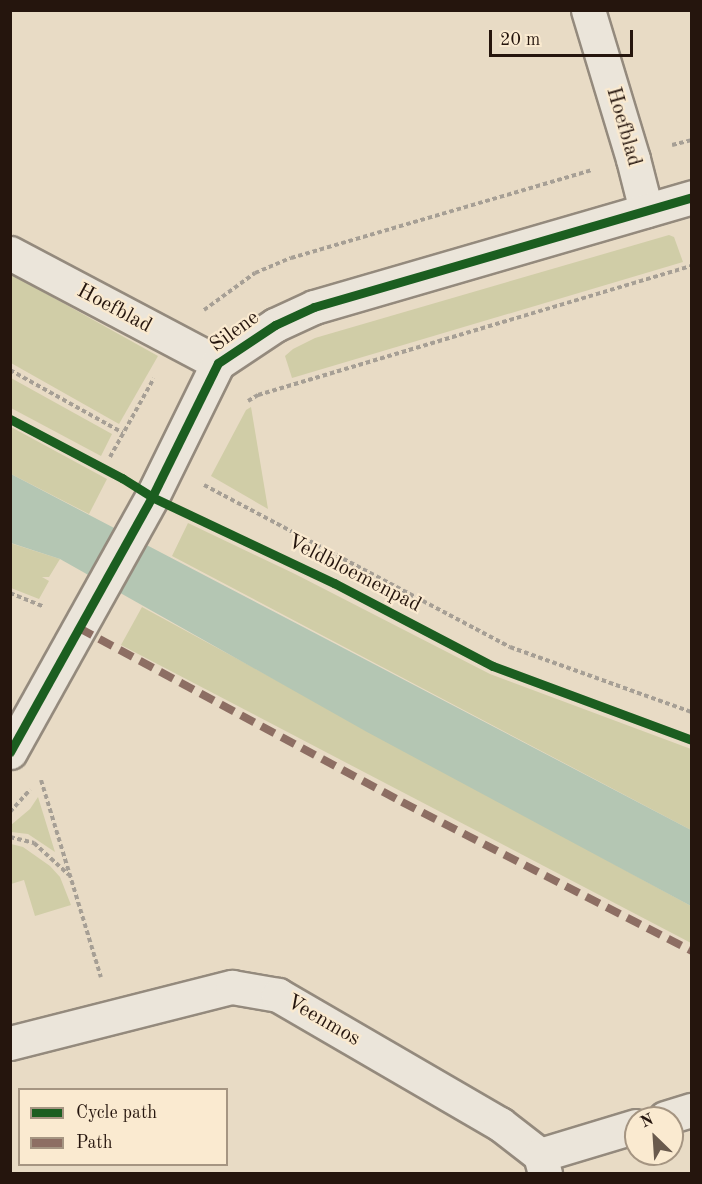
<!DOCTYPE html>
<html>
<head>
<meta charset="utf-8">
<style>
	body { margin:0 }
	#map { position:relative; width:702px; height:1184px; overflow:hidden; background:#e8dbc5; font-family:"Old Standard TT",serif }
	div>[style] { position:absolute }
	.green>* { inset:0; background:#d0cda7 }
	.water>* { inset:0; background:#b4c6b3 }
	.path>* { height:4px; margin-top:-2px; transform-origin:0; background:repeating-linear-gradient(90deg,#a69f95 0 4.5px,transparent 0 7.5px) }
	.roads { filter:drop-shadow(2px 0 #948a7d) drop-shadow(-2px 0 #948a7d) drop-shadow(0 2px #948a7d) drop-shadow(0 -2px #948a7d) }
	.street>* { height:33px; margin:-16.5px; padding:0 16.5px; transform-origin:16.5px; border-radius:16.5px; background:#ebe5da }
	.secondary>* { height:33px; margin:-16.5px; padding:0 16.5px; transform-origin:16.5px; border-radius:16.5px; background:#ebe5da }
	.quiet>* { height:8px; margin-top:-4px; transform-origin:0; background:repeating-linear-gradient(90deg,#8d6e63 0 15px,transparent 0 23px) }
	.cycleway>* { height:9px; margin:-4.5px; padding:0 4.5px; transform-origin:4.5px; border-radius:4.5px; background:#1b5e20 }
	span { translate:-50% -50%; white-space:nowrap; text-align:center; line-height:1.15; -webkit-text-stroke:4.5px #faead0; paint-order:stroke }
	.street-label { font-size:21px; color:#25150d }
	.frame { position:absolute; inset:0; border:12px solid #25150d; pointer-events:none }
	.legend { position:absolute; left:18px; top:1088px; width:210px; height:78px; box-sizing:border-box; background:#faead0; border:2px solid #a59582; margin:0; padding:8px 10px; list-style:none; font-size:18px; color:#25150d }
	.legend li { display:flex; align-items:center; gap:12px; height:30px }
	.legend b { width:30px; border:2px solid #a59582 }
	.north { position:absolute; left:624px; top:1106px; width:60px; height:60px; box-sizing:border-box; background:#faead0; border:2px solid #a59582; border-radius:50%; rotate:335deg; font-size:16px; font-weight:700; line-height:24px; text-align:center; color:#25150d }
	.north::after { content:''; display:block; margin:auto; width:21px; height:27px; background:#695a4d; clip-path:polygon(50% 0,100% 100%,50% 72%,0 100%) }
	.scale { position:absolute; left:489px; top:30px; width:144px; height:27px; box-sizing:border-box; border:3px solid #25150d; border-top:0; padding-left:8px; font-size:18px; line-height:21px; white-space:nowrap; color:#25150d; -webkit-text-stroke:4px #faead0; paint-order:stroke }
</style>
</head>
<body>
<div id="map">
	<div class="green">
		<i style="clip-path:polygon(669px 235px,674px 237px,683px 262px,292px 378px,285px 356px,293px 349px,315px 338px)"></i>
		<i style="clip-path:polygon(11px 274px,158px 356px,119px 424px,11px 363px)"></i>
		<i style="clip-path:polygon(11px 378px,112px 434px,101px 456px,11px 408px)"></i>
		<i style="clip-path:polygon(251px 407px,268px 509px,211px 476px,246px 410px)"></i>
		<i style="clip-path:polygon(11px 427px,107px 479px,89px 514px,11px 474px)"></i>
		<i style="clip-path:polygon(188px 523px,295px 574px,490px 674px,691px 749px,691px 830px,172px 556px)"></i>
		<i style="clip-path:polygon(10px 543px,60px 559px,49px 577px,42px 577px,49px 581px,39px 599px,11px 588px)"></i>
		<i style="clip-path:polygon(142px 607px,691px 906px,691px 943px,121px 645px)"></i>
		<i style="clip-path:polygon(38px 797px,55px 852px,28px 834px,11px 832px,11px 825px,30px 809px)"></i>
		<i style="clip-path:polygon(11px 844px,23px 847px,50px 866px,60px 877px,71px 905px,35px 916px,24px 880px,11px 884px)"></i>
	</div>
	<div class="water">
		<i style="clip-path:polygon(11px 474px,691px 830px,691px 906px,367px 732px,60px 559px,11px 543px)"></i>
	</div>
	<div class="path">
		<i style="left:672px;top:145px;width:21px;rotate:-14deg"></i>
		<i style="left:204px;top:310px;width:63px;rotate:-36deg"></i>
		<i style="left:255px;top:273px;width:39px;rotate:-23deg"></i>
		<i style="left:291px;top:258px;width:314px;rotate:-16.3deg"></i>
		<i style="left:10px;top:370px;width:129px;rotate:29.1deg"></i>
		<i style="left:248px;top:401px;width:12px;rotate:-31deg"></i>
		<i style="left:258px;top:395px;width:453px;rotate:-16.6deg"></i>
		<i style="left:110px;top:457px;width:90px;rotate:-60.9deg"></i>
		<i style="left:204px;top:485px;width:346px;rotate:27.9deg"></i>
		<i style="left:510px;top:647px;width:193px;rotate:19.7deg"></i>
		<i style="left:10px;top:593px;width:35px;rotate:22deg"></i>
		<i style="left:41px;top:780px;width:206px;rotate:73.1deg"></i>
		<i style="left:10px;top:812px;width:30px;rotate:-48deg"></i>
		<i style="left:10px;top:837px;width:25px;rotate:14deg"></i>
		<i style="left:34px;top:843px;width:47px;rotate:42.4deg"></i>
	</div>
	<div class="roads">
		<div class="street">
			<i style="left:588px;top:10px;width:156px;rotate:73.2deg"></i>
			<i style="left:633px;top:159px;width:53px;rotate:75.7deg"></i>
			<i style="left:10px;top:253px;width:235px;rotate:27.9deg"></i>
			<i style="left:10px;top:1043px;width:229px;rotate:-14.2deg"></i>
			<i style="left:232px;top:987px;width:47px;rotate:9.9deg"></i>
			<i style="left:278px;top:995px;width:257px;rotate:30.2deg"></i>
			<i style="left:500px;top:1124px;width:51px;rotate:37.8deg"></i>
			<i style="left:540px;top:1155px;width:20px;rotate:75deg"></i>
			<i style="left:665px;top:1118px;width:28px;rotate:-17deg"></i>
			<i style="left:540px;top:1155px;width:100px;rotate:-16.8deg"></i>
		</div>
		<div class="secondary">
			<i style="left:10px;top:752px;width:292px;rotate:-60.9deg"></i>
			<i style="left:152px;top:497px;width:149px;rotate:-63.8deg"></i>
			<i style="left:218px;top:363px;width:69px;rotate:-33.7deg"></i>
			<i style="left:275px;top:325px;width:43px;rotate:-24.8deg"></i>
			<i style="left:314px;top:307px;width:394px;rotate:-16.2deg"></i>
		</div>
	</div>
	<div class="quiet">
		<i style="left:79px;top:628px;width:367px;rotate:28.3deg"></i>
		<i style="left:402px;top:802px;width:326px;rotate:27.2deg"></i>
	</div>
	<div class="cycleway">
		<i style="left:10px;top:419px;width:127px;rotate:27.8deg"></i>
		<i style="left:122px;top:478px;width:36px;rotate:32deg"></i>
		<i style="left:152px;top:497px;width:201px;rotate:25.3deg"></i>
		<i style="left:334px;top:583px;width:179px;rotate:27.6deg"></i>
		<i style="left:493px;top:666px;width:212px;rotate:20.4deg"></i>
		<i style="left:10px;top:752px;width:292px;rotate:-60.9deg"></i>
		<i style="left:152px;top:497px;width:149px;rotate:-63.8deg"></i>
		<i style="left:218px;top:363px;width:69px;rotate:-33.7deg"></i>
		<i style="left:275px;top:325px;width:43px;rotate:-24.8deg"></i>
		<i style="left:314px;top:307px;width:394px;rotate:-16.2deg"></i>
	</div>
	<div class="street-label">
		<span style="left:623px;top:127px;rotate:74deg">Hoefblad</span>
		<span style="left:114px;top:309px;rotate:28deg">Hoefblad</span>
		<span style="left:235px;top:332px;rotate:-36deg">Silene</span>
		<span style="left:354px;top:574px;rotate:27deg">Veldbloemenpad</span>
		<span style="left:323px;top:1021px;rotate:30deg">Veenmos</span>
	</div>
	<div class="frame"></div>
	<ul class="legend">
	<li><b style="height:8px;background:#1b5e20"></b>Cycle path</li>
	<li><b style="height:8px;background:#8d6e63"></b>Path</li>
	</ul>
	<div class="north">N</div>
	<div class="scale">20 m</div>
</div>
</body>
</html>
